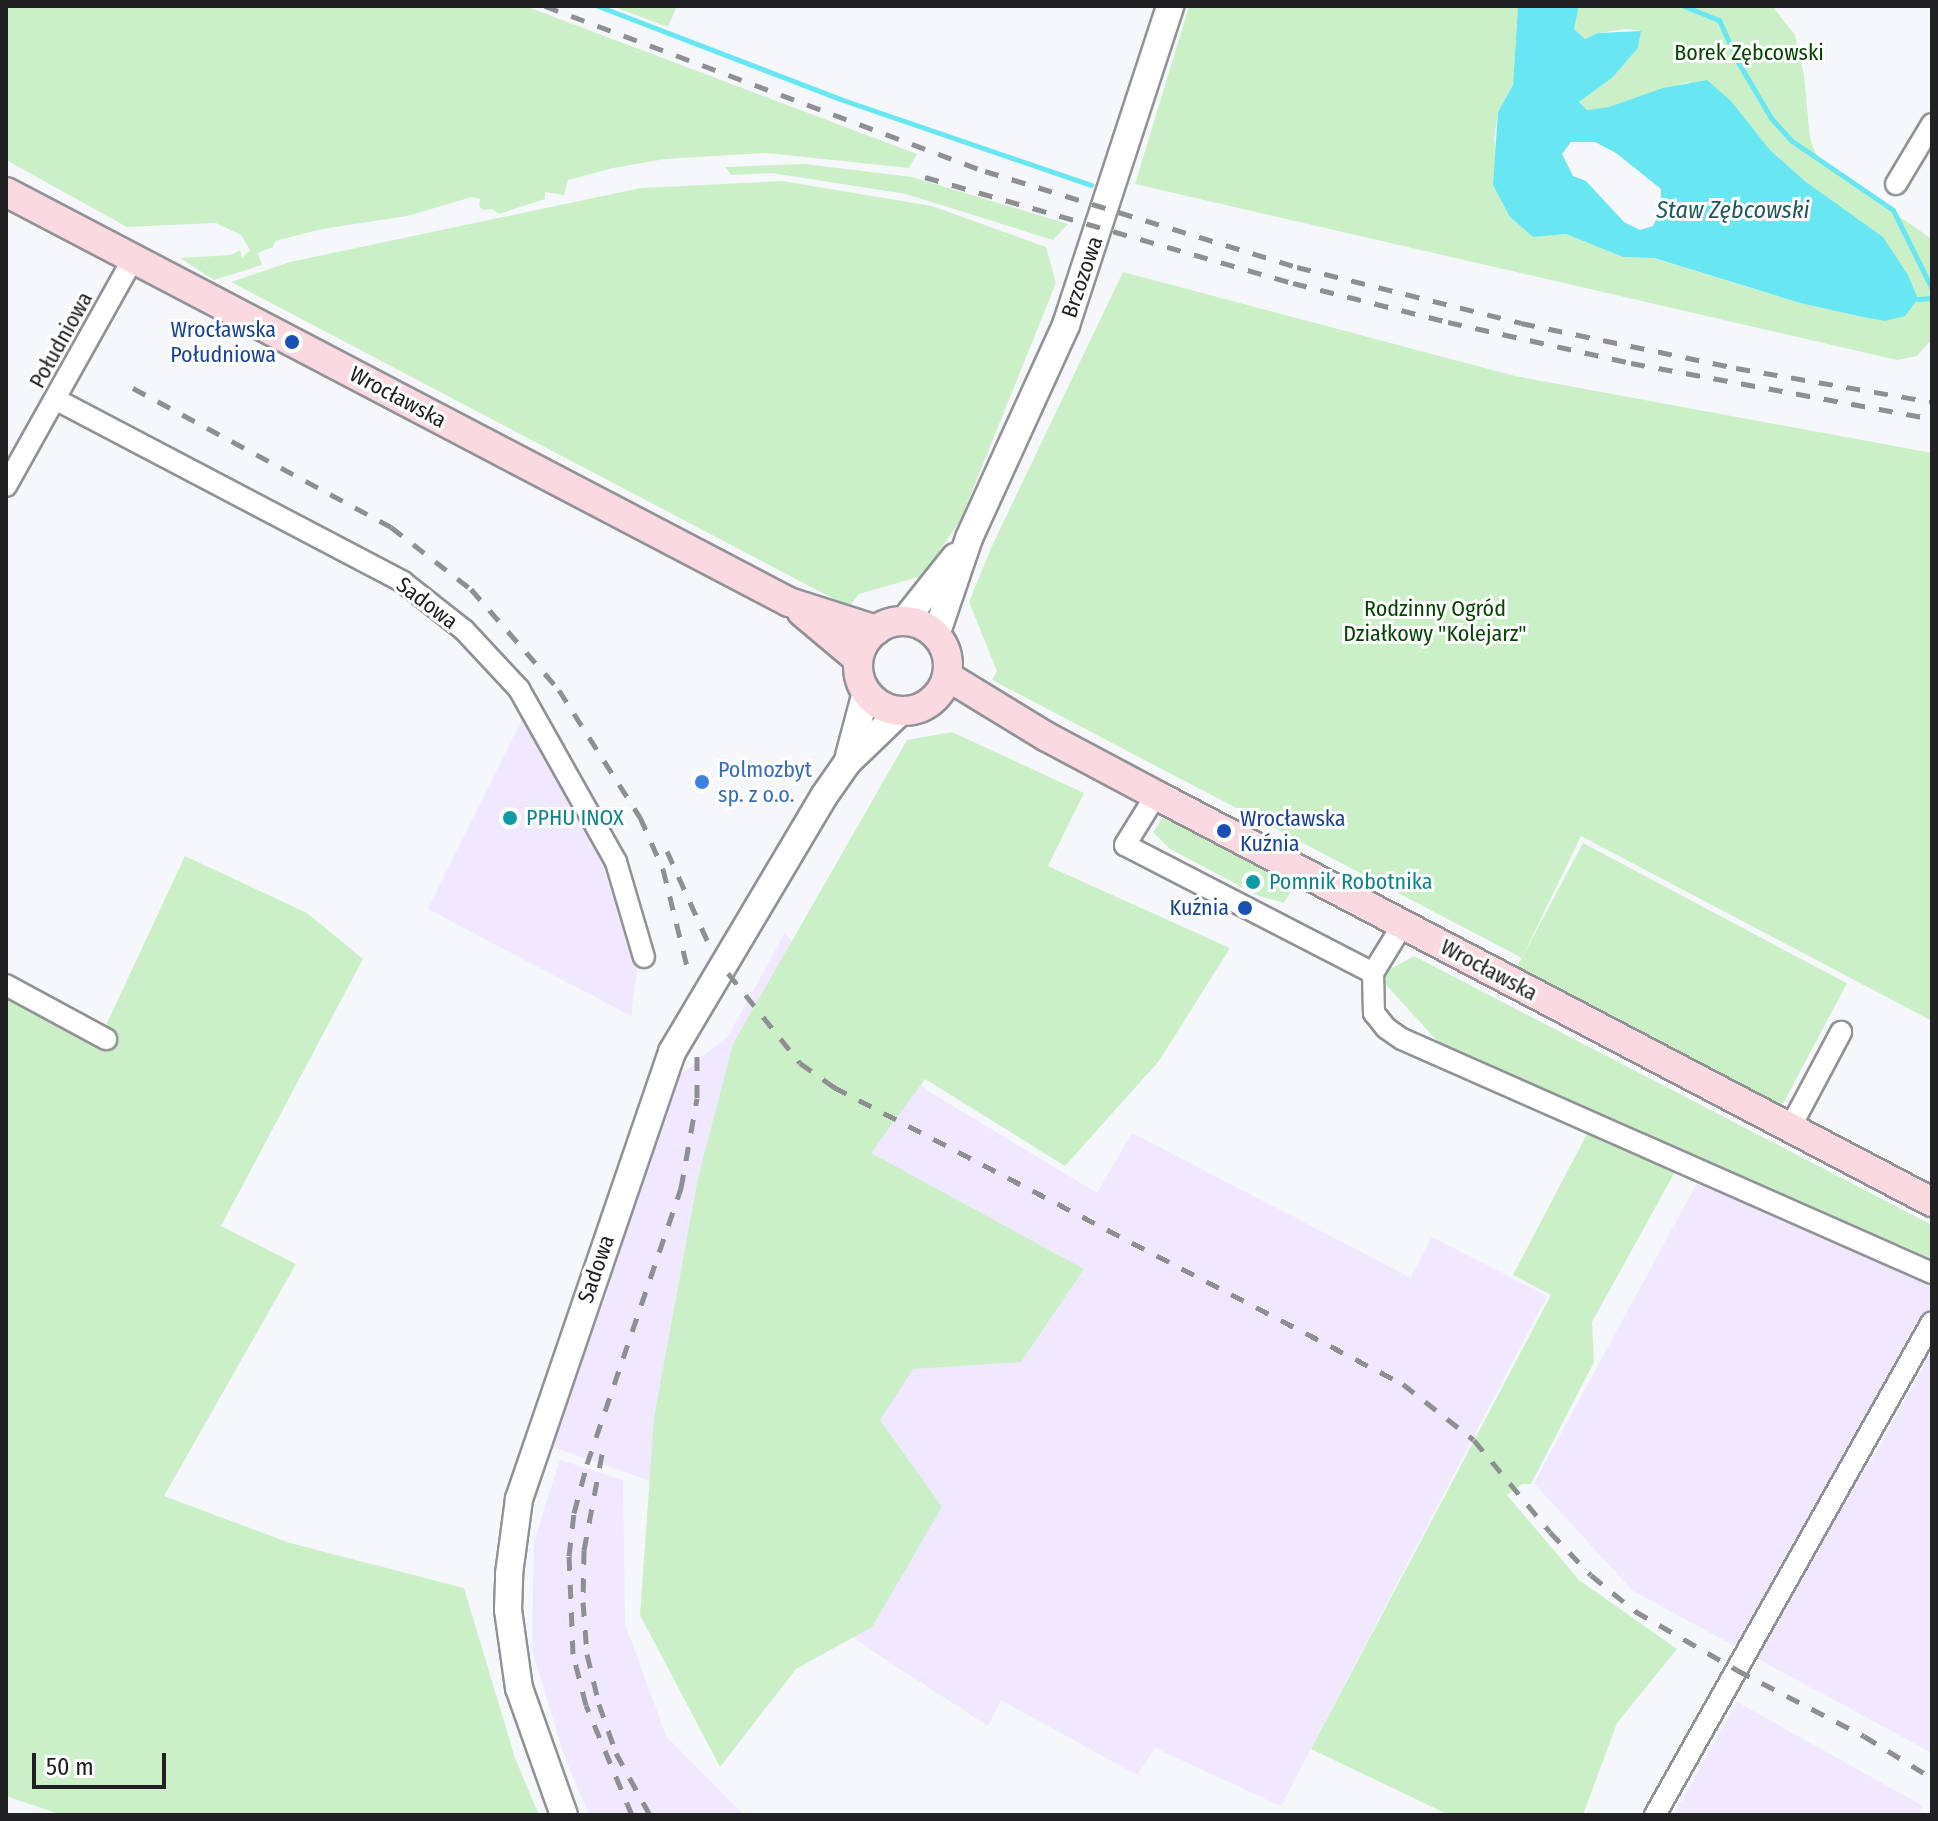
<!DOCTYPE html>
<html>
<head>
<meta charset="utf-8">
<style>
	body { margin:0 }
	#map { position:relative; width:1938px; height:1821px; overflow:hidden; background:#f5f7fb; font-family:"Fira Sans Condensed",sans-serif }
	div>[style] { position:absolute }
	.industrial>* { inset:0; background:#f0e8fe }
	.green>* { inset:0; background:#cbf0c7; transform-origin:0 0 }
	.water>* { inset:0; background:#68e7f2 }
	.stream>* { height:5px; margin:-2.5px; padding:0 2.5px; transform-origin:2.5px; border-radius:2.5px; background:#68e7f2 }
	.roads { filter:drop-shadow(2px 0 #919296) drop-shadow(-2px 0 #919296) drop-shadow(0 2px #919296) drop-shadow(0 -2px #919296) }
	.minor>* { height:20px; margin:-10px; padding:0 10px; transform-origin:10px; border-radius:10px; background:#fff }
	.tertiary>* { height:26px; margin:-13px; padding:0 13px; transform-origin:13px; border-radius:13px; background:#fff }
	.secondary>* { height:28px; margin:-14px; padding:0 14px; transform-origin:14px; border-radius:14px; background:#fbd9e0 }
	.secondary>.ring { margin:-14px; padding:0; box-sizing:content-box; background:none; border:28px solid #fbd9e0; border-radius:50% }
	.rail>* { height:5px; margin-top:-2.5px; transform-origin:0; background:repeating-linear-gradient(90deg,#8e8f92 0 14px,transparent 0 28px) }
	.dots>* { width:22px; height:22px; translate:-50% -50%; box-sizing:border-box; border:4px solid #fff; border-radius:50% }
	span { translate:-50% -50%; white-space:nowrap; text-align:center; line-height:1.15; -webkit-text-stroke:6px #fff; paint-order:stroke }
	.park-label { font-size:22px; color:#034500 }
	.street-label { font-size:22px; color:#212123 }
	.transit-label { font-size:22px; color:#164399 }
	.right { translate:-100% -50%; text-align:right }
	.left { translate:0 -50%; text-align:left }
	.shop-label { font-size:22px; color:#366cbe }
	.culture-label { font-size:22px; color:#0d838f }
	.water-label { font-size:24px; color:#21585c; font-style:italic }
	.frame { position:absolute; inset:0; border:8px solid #212123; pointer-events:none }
	.scale { position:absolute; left:32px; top:1753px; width:134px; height:36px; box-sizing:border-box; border:4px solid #212123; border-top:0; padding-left:10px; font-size:24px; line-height:28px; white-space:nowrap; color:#212123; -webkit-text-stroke:6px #fff; paint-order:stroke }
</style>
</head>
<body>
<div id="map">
	<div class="industrial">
		<i style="clip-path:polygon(522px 720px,538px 742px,604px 862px,638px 959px,631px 1016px,428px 909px)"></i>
		<i style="clip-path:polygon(785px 933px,925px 1089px,1097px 1193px,1132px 1133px,1411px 1278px,1432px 1237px,1547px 1296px,1281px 1806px,1155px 1748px,1137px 1775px,1001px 1700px,988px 1726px,880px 1656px,670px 1509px,667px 1487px,553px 1447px,572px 1377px,606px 1297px,668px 1085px,728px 1036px)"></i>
		<i style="clip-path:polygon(1702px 1174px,1932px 1273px,1932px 1322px,1758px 1635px,1879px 1448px,1932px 1350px,1932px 1753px,1633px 1591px,1534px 1483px)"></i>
		<i style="clip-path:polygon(560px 1460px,623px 1480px,625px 1624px,666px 1736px,744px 1815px,589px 1815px,564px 1755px,532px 1650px,534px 1541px)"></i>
		<i style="clip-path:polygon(1737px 1702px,1923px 1806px,1918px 1815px,1674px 1815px)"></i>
	</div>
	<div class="green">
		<i style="clip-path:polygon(6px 6px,525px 6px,917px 154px,909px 168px,766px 153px,665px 159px,613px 168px,568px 180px,564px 195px,545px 192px,545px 199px,499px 214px,492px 209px,483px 210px,479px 206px,480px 199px,472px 197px,407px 216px,322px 229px,275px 241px,273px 247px,258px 253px,262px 265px,214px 280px,180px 258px,231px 255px,240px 250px,242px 258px,250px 250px,241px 235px,216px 223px,127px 227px,6px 160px)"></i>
		<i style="clip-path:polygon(612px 6px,677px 6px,668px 27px)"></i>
		<i style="clip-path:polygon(1189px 6px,1518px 6px,1513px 85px,1498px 112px,1494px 139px,1510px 217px,1533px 237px,1566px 234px,1623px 257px,1653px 258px,1800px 303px,1858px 316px,1806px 182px,1770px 150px,1732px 102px,1688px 82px,1609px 107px,1587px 110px,1579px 102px,1612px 78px,1638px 48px,1641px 31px,1627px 29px,1598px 33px,1585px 39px,1574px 29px,1579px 6px,1772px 6px,1795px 35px,1804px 75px,1810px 138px,1818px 161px,1932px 239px,1932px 339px,1917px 356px,1897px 360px,1135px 184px)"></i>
		<i style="clip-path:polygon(805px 164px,912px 177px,1068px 224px,1053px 240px,906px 194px,772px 173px,731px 175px,725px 167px)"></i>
		<i style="clip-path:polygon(782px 181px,932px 206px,1046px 247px,1056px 283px,960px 521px,922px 576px,859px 594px,849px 607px,231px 282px,290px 262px,641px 188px)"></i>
		<i style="clip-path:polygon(1123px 272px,1515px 376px,1932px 453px,1932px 1021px,1581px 836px,1522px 958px,992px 680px,997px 671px,969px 602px,992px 546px)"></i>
		<i style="clip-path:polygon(952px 732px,1084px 793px,1048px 866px,1230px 948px,1159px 1061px,1065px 1166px,925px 1079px,871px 1153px,1084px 1269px,1021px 1362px,913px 1369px,880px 1420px,942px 1507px,872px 1627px,796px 1669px,720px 1767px,640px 1615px,654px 1418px,698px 1178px,733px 1044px,907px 740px)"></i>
		<i style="clip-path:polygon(1163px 817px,1172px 817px,1287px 878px,1290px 893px,1284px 903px,1257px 895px,1170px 849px,1153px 832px)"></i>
		<i style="left:1583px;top:843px;width:299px;height:144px;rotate:28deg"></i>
		<i style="clip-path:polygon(185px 856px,307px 913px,363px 959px,221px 1226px,296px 1264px,164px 1496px,290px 1543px,464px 1588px,515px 1758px,539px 1815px,62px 1815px,6px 1796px,6px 987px,101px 1036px)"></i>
		<i style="clip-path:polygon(1414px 956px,1932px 1225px,1932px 1259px,1439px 1043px,1378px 976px)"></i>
		<i style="clip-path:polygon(1589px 1130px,1676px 1170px,1592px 1322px,1594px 1362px,1531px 1484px,1522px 1484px,1507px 1495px,1579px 1580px,1677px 1649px,1617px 1723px,1583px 1815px,1449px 1815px,1311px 1749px,1551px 1295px,1513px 1275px)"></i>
	</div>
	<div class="water">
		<i style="clip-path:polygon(evenodd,1518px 6px,1579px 6px,1574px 29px,1585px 39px,1598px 33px,1641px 31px,1638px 48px,1612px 78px,1579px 102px,1587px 110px,1609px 107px,1663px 88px,1707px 80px,1732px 102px,1770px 150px,1806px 182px,1883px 237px,1908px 275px,1918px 299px,1905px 316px,1885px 321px,1858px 316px,1800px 303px,1654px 258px,1623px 257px,1566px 234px,1533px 237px,1510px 217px,1493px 185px,1498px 112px,1513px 85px,1518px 6px,1571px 142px,1595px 142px,1616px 153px,1661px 189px,1661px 209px,1653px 226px,1640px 230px,1624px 222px,1586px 181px,1573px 176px,1562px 154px,1571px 142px)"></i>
	</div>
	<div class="stream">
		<i style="left:598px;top:6px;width:259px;rotate:21deg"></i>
		<i style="left:840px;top:99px;width:265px;rotate:18.9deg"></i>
		<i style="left:1684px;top:6px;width:38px;rotate:22deg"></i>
		<i style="left:1719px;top:20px;width:46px;rotate:65.7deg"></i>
		<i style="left:1738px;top:62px;width:65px;rotate:59.5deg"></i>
		<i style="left:1771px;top:118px;width:31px;rotate:48deg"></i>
		<i style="left:1792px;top:141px;width:122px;rotate:34.3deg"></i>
		<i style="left:1893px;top:210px;width:88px;rotate:63.7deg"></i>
		<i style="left:1918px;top:299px;width:14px;rotate:-4deg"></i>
	</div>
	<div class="roads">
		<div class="minor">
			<i style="left:1896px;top:184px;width:70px;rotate:-59deg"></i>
			<i style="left:55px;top:399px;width:393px;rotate:27.7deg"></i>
			<i style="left:403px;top:582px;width:78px;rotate:38.2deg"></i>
			<i style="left:464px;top:630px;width:81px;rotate:47deg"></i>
			<i style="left:519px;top:689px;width:198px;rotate:60.7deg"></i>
			<i style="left:616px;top:862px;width:99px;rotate:73.6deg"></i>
			<i style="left:6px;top:486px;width:260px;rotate:-60.8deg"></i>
			<i style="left:1156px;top:795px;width:59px;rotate:121.8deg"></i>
			<i style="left:1125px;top:845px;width:279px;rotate:27.3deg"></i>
			<i style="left:1373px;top:973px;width:57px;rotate:-58.5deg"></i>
			<i style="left:1373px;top:973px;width:40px;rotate:88.6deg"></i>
			<i style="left:1374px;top:1013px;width:19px;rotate:51deg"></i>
			<i style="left:1386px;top:1028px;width:19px;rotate:35deg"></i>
			<i style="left:1402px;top:1039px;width:579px;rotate:23.82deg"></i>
			<i style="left:6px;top:985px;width:114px;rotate:28.4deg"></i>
			<i style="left:1790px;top:1128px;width:109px;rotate:-62deg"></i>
			<i style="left:1655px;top:1815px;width:565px;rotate:-60.67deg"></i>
		</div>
		<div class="tertiary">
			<i style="left:904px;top:621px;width:82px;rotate:-51.4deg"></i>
			<i style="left:936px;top:635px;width:102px;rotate:-71.2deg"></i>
			<i style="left:969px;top:538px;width:234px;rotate:-65.5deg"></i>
			<i style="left:1066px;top:325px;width:336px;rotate:-71.9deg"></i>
			<i style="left:849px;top:756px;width:66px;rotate:-75.1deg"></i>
			<i style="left:564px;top:1815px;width:135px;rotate:-109.5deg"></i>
			<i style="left:519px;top:1688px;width:79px;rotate:-98deg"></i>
			<i style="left:508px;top:1610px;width:36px;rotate:-88deg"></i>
			<i style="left:509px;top:1574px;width:76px;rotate:-82.4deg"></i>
			<i style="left:519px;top:1499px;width:472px;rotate:-71.1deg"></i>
			<i style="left:672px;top:1052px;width:298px;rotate:-59.3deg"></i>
			<i style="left:824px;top:796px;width:40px;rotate:-55.1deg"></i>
			<i style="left:847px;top:763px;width:75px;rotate:-43.9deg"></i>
		</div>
		<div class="secondary">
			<i style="left:6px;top:192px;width:884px;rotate:27.64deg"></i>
			<i style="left:789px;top:602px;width:92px;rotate:17.7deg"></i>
			<i style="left:802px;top:612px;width:73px;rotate:40deg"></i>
			<i class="ring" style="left:858px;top:621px;width:62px;height:62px"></i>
			<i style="left:947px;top:676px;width:117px;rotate:31.4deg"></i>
			<i style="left:1047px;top:737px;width:123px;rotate:28deg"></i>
			<i style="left:1156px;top:795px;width:876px;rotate:27.68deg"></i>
		</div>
	</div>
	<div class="rail">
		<i style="left:545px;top:6px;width:470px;rotate:20.6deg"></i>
		<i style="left:985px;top:171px;width:326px;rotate:17.1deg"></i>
		<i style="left:1297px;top:267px;width:231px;rotate:14deg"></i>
		<i style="left:1521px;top:323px;width:220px;rotate:11.8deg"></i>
		<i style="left:1736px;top:368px;width:199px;rotate:9.8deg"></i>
		<i style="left:925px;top:177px;width:383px;rotate:16.1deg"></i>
		<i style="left:1293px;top:283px;width:160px;rotate:14.1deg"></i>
		<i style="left:1448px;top:322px;width:188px;rotate:12.6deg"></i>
		<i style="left:1631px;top:363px;width:306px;rotate:10.5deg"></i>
		<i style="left:133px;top:388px;width:293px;rotate:28.3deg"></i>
		<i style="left:391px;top:527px;width:101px;rotate:37.8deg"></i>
		<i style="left:471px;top:589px;width:134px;rotate:48.9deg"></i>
		<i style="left:559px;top:690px;width:151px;rotate:57.5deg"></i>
		<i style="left:640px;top:817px;width:57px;rotate:66.1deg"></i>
		<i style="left:663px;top:869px;width:100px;rotate:76.1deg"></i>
		<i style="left:667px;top:851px;width:98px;rotate:65.8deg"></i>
		<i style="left:728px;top:973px;width:115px;rotate:51.3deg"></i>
		<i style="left:800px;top:1063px;width:42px;rotate:35.2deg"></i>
		<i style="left:834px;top:1087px;width:642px;rotate:27.56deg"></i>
		<i style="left:1403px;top:1384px;width:90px;rotate:38.3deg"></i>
		<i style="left:1474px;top:1440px;width:119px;rotate:50.4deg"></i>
		<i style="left:1550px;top:1532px;width:59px;rotate:46.4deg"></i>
		<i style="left:1591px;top:1575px;width:57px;rotate:39.3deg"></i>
		<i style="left:1635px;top:1611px;width:118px;rotate:30deg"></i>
		<i style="left:1737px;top:1670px;width:143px;rotate:27.5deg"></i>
		<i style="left:1864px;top:1736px;width:80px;rotate:31.7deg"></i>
		<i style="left:602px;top:1454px;width:98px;rotate:100.6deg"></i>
		<i style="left:584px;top:1550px;width:52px;rotate:91.1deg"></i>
		<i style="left:583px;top:1602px;width:52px;rotate:85.6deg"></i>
		<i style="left:587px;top:1654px;width:51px;rotate:76.5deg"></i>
		<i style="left:599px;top:1704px;width:52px;rotate:70.9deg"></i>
		<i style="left:616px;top:1753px;width:71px;rotate:61.3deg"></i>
		<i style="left:632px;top:1815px;width:119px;rotate:-112.7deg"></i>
		<i style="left:586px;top:1705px;width:53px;rotate:-104.3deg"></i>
		<i style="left:573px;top:1654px;width:98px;rotate:-92.3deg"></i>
		<i style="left:569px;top:1556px;width:43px;rotate:-83.4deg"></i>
		<i style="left:574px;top:1513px;width:51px;rotate:-75.1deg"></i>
		<i style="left:587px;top:1464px;width:292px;rotate:-71.2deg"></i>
		<i style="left:681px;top:1188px;width:91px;rotate:-79.9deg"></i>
		<i style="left:697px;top:1098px;width:48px;rotate:-90deg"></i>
	</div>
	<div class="dots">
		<i style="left:292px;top:342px;background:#1a4fb4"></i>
		<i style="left:702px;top:782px;background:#3f7fe0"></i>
		<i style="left:510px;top:818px;background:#0f9aa8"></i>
		<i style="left:1224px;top:831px;background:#1a4fb4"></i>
		<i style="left:1253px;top:882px;background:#0f9aa8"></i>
		<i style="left:1245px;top:908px;background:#1a4fb4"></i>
	</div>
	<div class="park-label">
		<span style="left:1749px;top:53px">Borek Zębcowski</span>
		<span style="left:1435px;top:621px">Rodzinny Ogród<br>Działkowy "Kolejarz"</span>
	</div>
	<div class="street-label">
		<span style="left:1082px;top:277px;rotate:-71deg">Brzozowa</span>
		<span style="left:61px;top:340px;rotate:-61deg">Południowa</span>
		<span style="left:398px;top:397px;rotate:28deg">Wrocławska</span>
		<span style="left:427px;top:603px;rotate:37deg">Sadowa</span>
		<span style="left:1489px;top:970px;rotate:28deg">Wrocławska</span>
		<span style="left:596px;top:1269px;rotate:-71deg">Sadowa</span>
	</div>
	<div class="transit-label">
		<span class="right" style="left:276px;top:342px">Wrocławska<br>Południowa</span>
		<span class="left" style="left:1240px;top:831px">Wrocławska<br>Kuźnia</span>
		<span class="right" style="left:1229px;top:908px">Kuźnia</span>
	</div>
	<div class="shop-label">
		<span class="left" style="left:718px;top:782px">Polmozbyt<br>sp. z o.o.</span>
	</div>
	<div class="culture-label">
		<span class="left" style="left:526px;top:818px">PPHU INOX</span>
		<span class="left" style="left:1269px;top:882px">Pomnik Robotnika</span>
	</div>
	<div class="water-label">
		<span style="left:1733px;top:211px">Staw Zębcowski</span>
	</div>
	<div class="frame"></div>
	<div class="scale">50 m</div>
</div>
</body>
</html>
